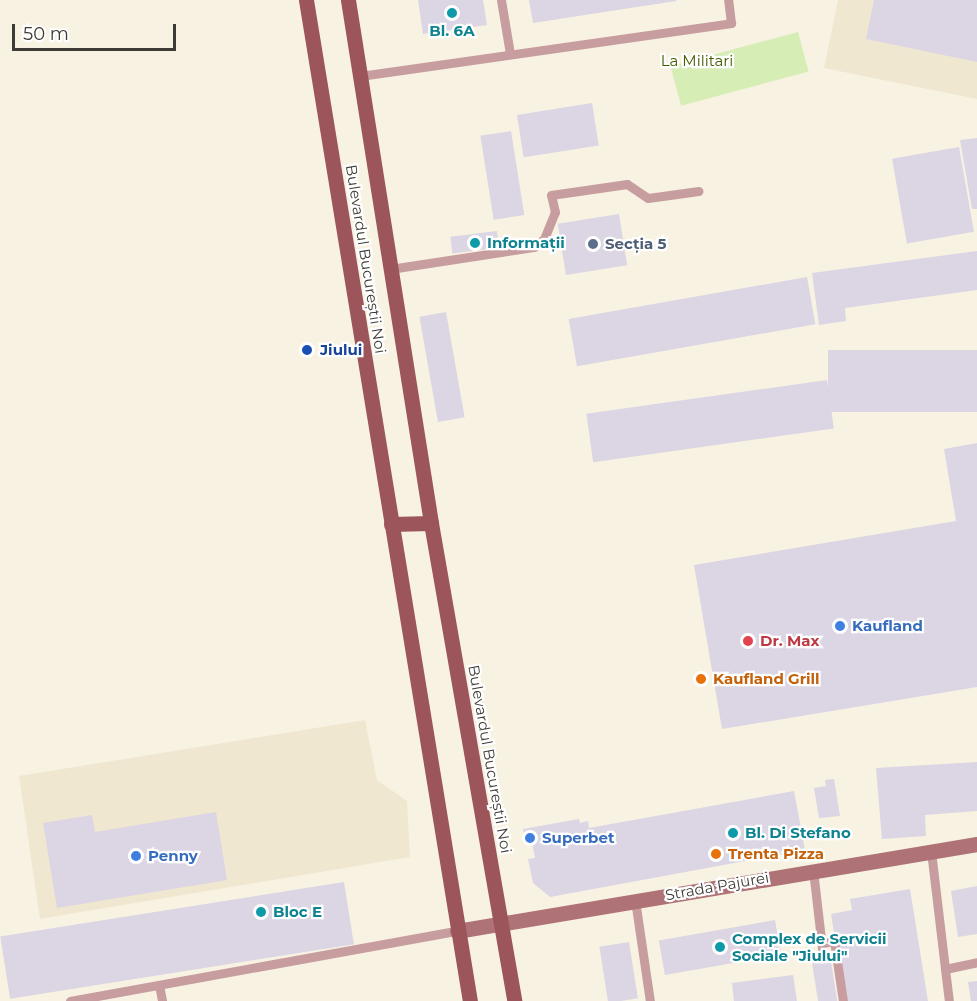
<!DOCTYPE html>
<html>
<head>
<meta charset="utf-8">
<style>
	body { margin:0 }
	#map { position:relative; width:977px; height:1001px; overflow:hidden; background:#f8f2e2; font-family:Montserrat,sans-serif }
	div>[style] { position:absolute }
	.built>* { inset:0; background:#f0e7d1 }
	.green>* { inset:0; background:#d6edb6; transform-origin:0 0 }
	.building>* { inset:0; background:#dbd5e4; transform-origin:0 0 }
	.lane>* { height:9px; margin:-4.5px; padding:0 4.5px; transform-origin:4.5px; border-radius:4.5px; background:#c79d9f }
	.secondary>* { height:15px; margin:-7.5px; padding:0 7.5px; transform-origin:7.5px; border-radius:7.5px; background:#af7377 }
	.primary>* { height:15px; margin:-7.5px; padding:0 7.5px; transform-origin:7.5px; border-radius:7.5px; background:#9c555b }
	.dots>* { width:16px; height:16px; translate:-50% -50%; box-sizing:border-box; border:3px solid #fff; border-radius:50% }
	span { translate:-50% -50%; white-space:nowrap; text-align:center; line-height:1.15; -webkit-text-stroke:4.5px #fff; paint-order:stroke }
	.culture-label { font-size:15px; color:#0d838f; font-weight:700 }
	.left { translate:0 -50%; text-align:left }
	.park-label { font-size:15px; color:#435c00 }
	.service-label { font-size:15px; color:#4e5e75; font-weight:700 }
	.street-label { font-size:15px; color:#3d3b35 }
	.transit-label { font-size:15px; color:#164399; font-weight:700 }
	.shop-label { font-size:15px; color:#366cbe; font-weight:700 }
	.health-label { font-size:15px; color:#be3a42; font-weight:700 }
	.food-label { font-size:15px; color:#c56008; font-weight:700 }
	.scale { position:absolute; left:12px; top:24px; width:164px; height:27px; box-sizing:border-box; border:3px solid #3d3b35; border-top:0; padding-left:8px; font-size:18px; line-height:21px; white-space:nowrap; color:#3d3b35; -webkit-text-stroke:4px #fff; paint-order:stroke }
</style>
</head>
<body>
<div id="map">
	<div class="built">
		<i style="clip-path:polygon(838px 0,977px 0,977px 99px,824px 68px)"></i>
		<i style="clip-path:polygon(365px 720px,377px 780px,407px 801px,410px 857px,40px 919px,19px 776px)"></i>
	</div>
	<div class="green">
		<i style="left:798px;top:32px;width:41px;height:132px;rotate:75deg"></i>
	</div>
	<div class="building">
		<i style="clip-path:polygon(418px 0,483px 0,487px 25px,423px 34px)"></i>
		<i style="clip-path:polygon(529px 0,676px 0,676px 1px,533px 23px)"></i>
		<i style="clip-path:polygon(874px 0,977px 0,977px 62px,866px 39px)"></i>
		<i style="left:592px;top:103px;width:43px;height:76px;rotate:81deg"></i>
		<i style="left:511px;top:131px;width:85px;height:31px;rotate:81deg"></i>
		<i style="clip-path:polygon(977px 138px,977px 209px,972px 209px,960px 140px)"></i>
		<i style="left:959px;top:147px;width:86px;height:68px;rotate:80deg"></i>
		<i style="left:619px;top:214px;width:52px;height:62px;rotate:81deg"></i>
		<i style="left:497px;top:231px;width:17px;height:47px;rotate:83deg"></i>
		<i style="clip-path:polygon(977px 251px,977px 290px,845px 308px,846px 321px,819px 325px,812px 273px)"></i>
		<i style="left:807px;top:277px;width:48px;height:242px;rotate:80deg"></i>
		<i style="left:446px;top:312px;width:107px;height:27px;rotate:80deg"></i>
		<i style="left:977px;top:350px;width:62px;height:149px;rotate:90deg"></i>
		<i style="left:827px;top:380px;width:49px;height:243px;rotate:82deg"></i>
		<i style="clip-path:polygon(977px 443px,977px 687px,722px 729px,694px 565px,956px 521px,944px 449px)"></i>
		<i style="clip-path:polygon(977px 762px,977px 811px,925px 815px,926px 836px,882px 839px,876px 768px)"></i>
		<i style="clip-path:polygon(834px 779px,840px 816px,819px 818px,814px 788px,826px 786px,825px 780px)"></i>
		<i style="clip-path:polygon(794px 791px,805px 850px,550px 897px,533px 883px,528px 859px,535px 858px,532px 843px,526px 844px,523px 829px,579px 819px,580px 823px,588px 821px,589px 828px)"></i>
		<i style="clip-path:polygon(216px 812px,227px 880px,57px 908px,43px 823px,92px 815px,95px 832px)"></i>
		<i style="left:344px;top:882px;width:63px;height:348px;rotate:81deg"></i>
		<i style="clip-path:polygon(977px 886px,977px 934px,958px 937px,951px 891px)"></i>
		<i style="clip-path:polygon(910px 889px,928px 1001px,845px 1001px,831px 914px,852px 910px,850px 899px)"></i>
		<i style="left:775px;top:920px;width:35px;height:118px;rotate:80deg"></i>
		<i style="left:629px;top:942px;width:57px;height:30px;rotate:81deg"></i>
		<i style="left:830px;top:955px;width:47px;height:19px;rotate:81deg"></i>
		<i style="clip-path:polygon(793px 975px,797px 1001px,734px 1001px,732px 983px)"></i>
		<i style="clip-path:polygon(977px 981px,977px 1001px,971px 1001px,968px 982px)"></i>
	</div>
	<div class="lane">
		<i style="left:501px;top:0;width:55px;rotate:80.5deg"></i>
		<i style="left:360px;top:76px;width:375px;rotate:-8.1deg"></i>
		<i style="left:731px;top:23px;width:23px;rotate:-97deg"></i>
		<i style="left:390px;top:269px;width:146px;rotate:-8.7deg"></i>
		<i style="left:534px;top:247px;width:13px;rotate:-39deg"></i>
		<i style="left:544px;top:239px;width:29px;rotate:-68deg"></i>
		<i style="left:555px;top:212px;width:17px;rotate:-103deg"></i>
		<i style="left:551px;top:195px;width:77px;rotate:-8.2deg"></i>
		<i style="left:627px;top:184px;width:25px;rotate:34deg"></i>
		<i style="left:648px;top:198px;width:51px;rotate:-7.8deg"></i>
		<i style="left:931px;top:851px;width:119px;rotate:83.2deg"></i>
		<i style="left:945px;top:969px;width:33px;rotate:-12deg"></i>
		<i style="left:813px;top:870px;width:88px;rotate:83.4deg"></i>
		<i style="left:635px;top:900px;width:102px;rotate:81.6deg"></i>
		<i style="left:822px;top:943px;width:12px;rotate:-9deg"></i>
		<i style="left:834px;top:941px;width:61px;rotate:81.5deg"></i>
		<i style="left:945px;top:969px;width:32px;rotate:83deg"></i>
		<i style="left:159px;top:985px;width:16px;rotate:79deg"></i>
		<i style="left:70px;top:1001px;width:393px;rotate:-10.3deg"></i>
	</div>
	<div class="secondary">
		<i style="left:457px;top:931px;width:527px;rotate:-9.5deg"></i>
	</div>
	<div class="primary">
		<i style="left:306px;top:0;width:1014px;rotate:80.7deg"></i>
		<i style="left:348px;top:0;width:530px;rotate:80.98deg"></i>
		<i style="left:431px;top:523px;width:485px;rotate:80.1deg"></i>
		<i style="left:391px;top:524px;width:40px;rotate:-1.4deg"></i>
	</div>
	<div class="dots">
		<i style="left:452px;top:13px;background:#0f9aa8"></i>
		<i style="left:475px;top:243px;background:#0f9aa8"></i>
		<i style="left:593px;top:244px;background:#5c6f8a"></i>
		<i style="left:307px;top:350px;background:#1a4fb4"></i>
		<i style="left:840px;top:626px;background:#3f7fe0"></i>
		<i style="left:748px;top:641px;background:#e0444e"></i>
		<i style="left:701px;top:679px;background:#e8710a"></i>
		<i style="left:733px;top:833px;background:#0f9aa8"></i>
		<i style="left:530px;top:838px;background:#3f7fe0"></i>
		<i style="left:716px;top:854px;background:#e8710a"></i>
		<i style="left:136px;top:856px;background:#3f7fe0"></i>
		<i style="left:261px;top:912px;background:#0f9aa8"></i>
		<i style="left:720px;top:947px;background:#0f9aa8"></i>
	</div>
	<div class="culture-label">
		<span style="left:452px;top:31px">Bl. 6A</span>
		<span class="left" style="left:487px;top:243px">Informații</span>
		<span class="left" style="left:745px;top:833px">Bl. Di Stefano</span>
		<span class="left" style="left:273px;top:912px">Bloc E</span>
		<span class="left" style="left:732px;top:947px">Complex de Servicii<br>Sociale "Jiului"</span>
	</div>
	<div class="park-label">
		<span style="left:697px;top:61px">La Militari</span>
	</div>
	<div class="service-label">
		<span class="left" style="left:605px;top:244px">Secția 5</span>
	</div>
	<div class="street-label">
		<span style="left:366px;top:259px;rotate:81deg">Bulevardul Bucureștii Noi</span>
		<span style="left:490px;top:759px;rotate:80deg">Bulevardul Bucureștii Noi</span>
		<span style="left:717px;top:886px;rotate:-10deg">Strada Pajurei</span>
	</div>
	<div class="transit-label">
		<span class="left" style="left:320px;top:350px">Jiului</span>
	</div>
	<div class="shop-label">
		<span class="left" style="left:852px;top:626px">Kaufland</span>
		<span class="left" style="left:542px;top:838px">Superbet</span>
		<span class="left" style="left:148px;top:856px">Penny</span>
	</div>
	<div class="health-label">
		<span class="left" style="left:760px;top:641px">Dr. Max</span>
	</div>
	<div class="food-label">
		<span class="left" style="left:713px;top:679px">Kaufland Grill</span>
		<span class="left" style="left:728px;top:854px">Trenta Pizza</span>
	</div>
	<div class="scale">50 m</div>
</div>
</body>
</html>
